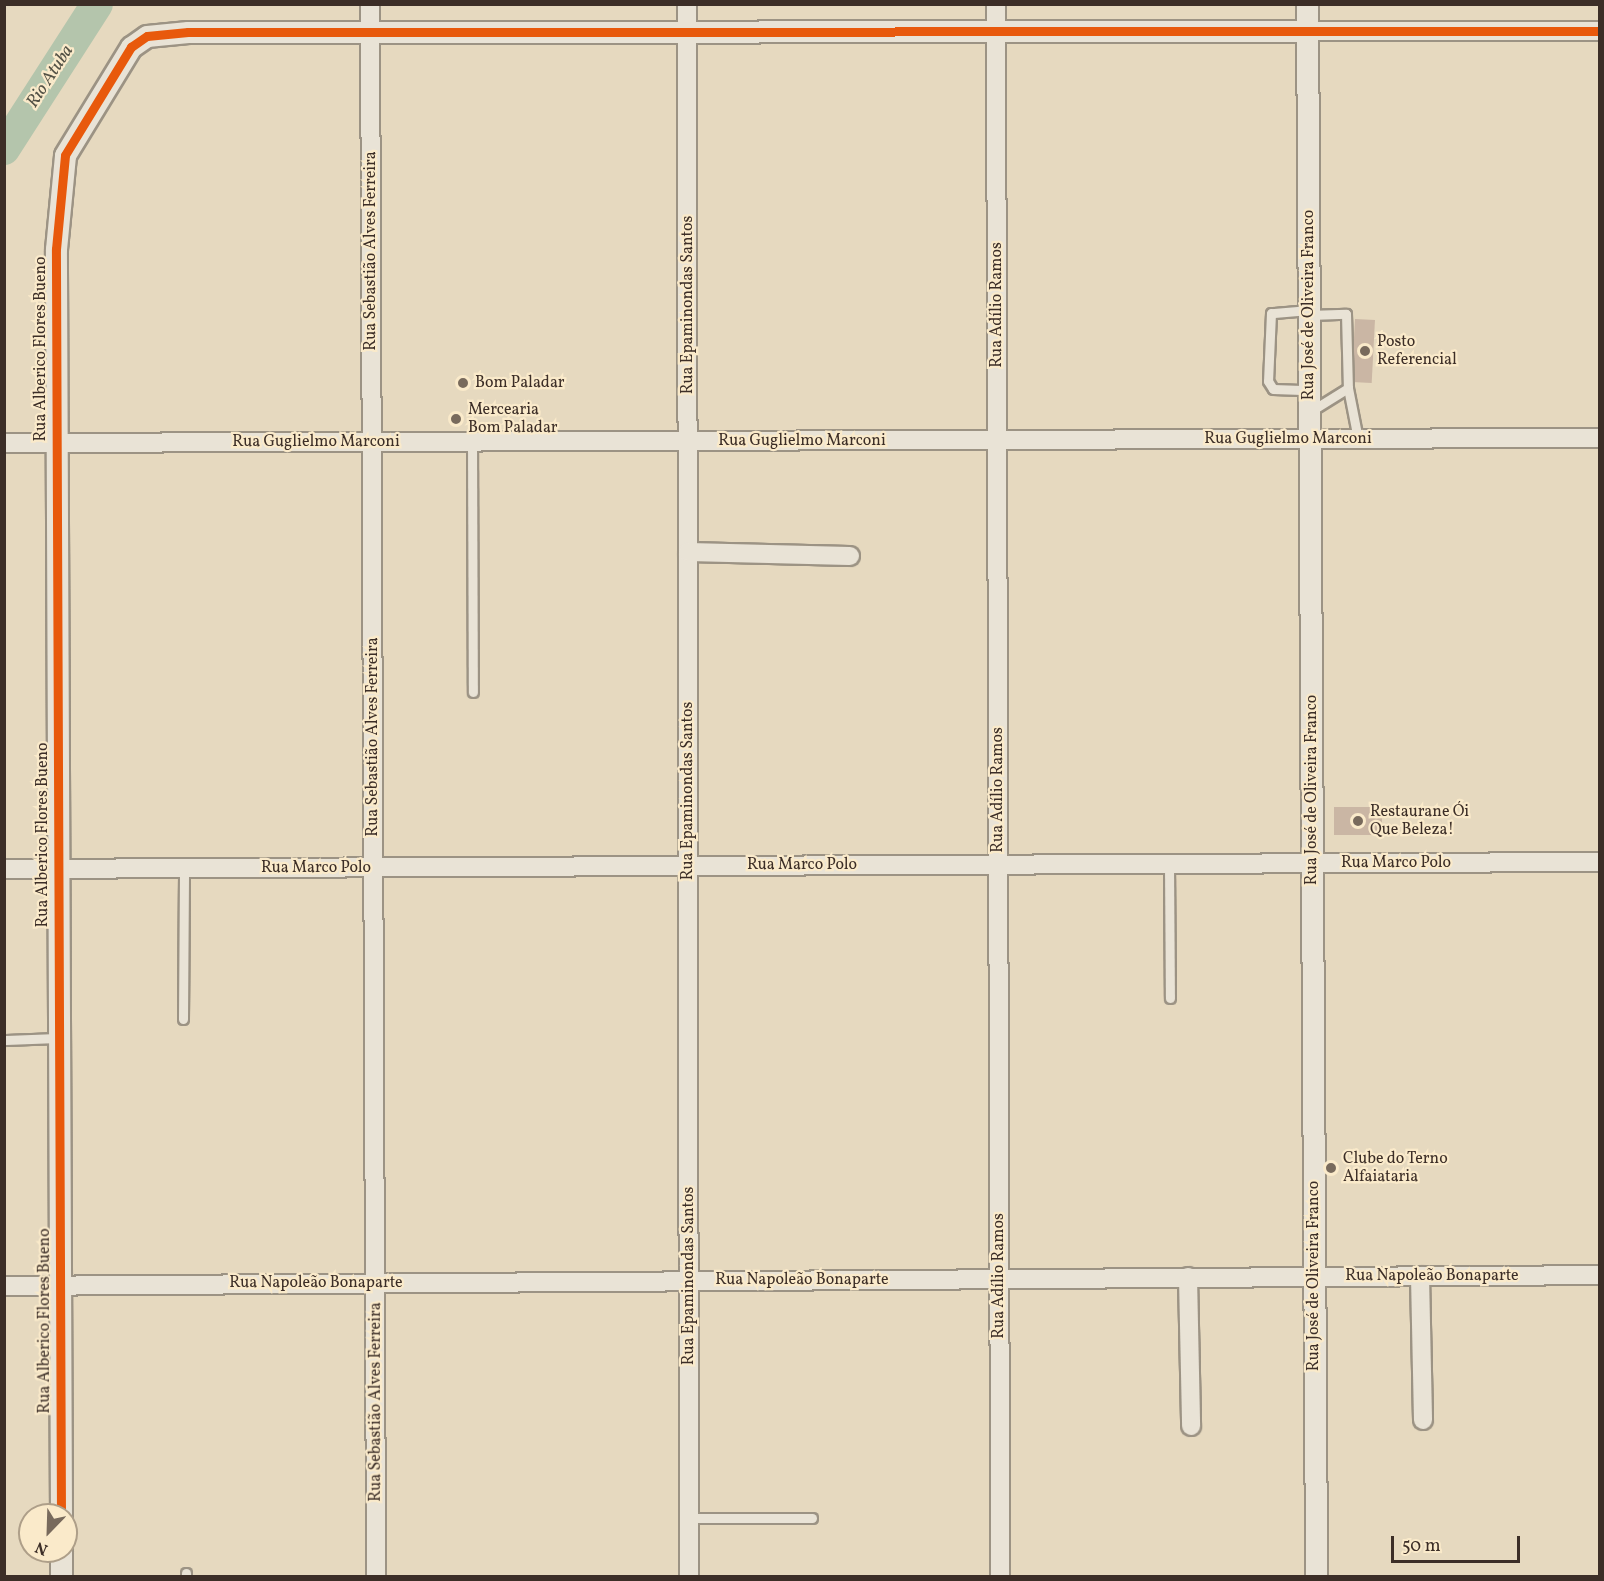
<!DOCTYPE html>
<html>
<head>
<meta charset="utf-8">
<style>
	body { margin:0 }
	#map { position:relative; width:1604px; height:1581px; overflow:hidden; background:#e6d9bf; font-family:Vollkorn,serif }
	div>[style] { position:absolute }
	.river>* { height:32px; margin:-16px; padding:0 16px; transform-origin:16px; border-radius:16px; background:#b4c5ac }
	.building>* { inset:0; background:#cab6a4; transform-origin:0 0 }
	.roads { filter:drop-shadow(2px 0 #9c9384) drop-shadow(-2px 0 #9c9384) drop-shadow(0 2px #9c9384) drop-shadow(0 -2px #9c9384) }
	.service>* { height:9px; margin:-4.5px; padding:0 4.5px; transform-origin:4.5px; border-radius:4.5px; background:#e9e3d6 }
	.minor>* { height:18px; margin:-9px; padding:0 9px; transform-origin:9px; border-radius:9px; background:#e9e3d6 }
	.tertiary>* { height:21px; margin:-10.5px; padding:0 10.5px; transform-origin:10.5px; border-radius:10.5px; background:#e9e3d6 }
	.cycleway>* { height:9px; margin:-4.5px; padding:0 4.5px; transform-origin:4.5px; border-radius:4.5px; background:#e8590c }
	.dots>* { width:16px; height:16px; translate:-50% -50%; box-sizing:border-box; border:3px solid #faeaca; border-radius:50% }
	span { translate:-50% -50%; white-space:nowrap; text-align:center; line-height:1.15; -webkit-text-stroke:4.5px #faeaca; paint-order:stroke }
	.street-label { font-size:16px; color:#3c2e27 }
	.poi-label { font-size:16px; color:#3c2e27 }
	.left { translate:0 -50%; text-align:left }
	.water-label { font-size:18px; color:#545246; font-style:italic }
	.frame { position:absolute; inset:0; border:6px solid #3c2e27; pointer-events:none }
	.north { position:absolute; left:18px; top:1503px; width:60px; height:60px; box-sizing:border-box; background:#faeaca; border:2px solid #ae9f89; border-radius:50%; rotate:203deg; font-size:16px; font-weight:700; line-height:24px; text-align:center; color:#3c2e27 }
	.north::after { content:''; display:block; margin:auto; width:21px; height:27px; background:#786a5c; clip-path:polygon(50% 0,100% 100%,50% 72%,0 100%) }
	.scale { position:absolute; left:1391px; top:1536px; width:129px; height:27px; box-sizing:border-box; border:3px solid #3c2e27; border-top:0; padding-left:8px; font-size:18px; line-height:21px; white-space:nowrap; color:#3c2e27; -webkit-text-stroke:4px #faeaca; paint-order:stroke }
</style>
</head>
<body>
<div id="map">
	<div class="river">
		<i style="left:4px;top:149px;width:172px;rotate:-57.3deg"></i>
	</div>
	<div class="building">
		<i style="left:1355px;top:319px;width:20px;height:63px;rotate:3deg"></i>
		<i style="left:1334px;top:807px;width:48px;height:28px"></i>
	</div>
	<div class="roads">
		<div class="service">
			<i style="left:1309px;top:310px;width:38px;rotate:175deg"></i>
			<i style="left:1271px;top:313px;width:68px;rotate:92.5deg"></i>
			<i style="left:1268px;top:381px;width:9px;rotate:58deg"></i>
			<i style="left:1273px;top:389px;width:36px;rotate:2deg"></i>
			<i style="left:1309px;top:315px;width:37px;rotate:-2deg"></i>
			<i style="left:1346px;top:314px;width:74px;rotate:88.5deg"></i>
			<i style="left:1348px;top:388px;width:44px;rotate:148.1deg"></i>
			<i style="left:1348px;top:388px;width:52px;rotate:78.9deg"></i>
			<i style="left:472px;top:442px;width:250px;rotate:89.8deg"></i>
			<i style="left:1169px;top:864px;width:134px;rotate:89.6deg"></i>
			<i style="left:183px;top:1019px;width:151px;rotate:-89.6deg"></i>
			<i style="left:4px;top:1040px;width:55px;rotate:-2.1deg"></i>
			<i style="left:689px;top:1518px;width:123px"></i>
			<i style="left:186px;top:1573px;width:3px;rotate:90deg"></i>
		</div>
		<div class="minor">
			<i style="left:370px;top:4px;width:1572px;rotate:89.78deg"></i>
			<i style="left:687px;top:4px;width:1572px;rotate:89.93deg"></i>
			<i style="left:996px;top:4px;width:1572px;rotate:89.85deg"></i>
			<i style="left:1308px;top:31px;width:292px"></i>
			<i style="left:4px;top:443px;width:1596px;rotate:-0.18deg"></i>
			<i style="left:688px;top:552px;width:162px;rotate:1.4deg"></i>
			<i style="left:4px;top:869px;width:1596px;rotate:-0.25deg"></i>
			<i style="left:1420px;top:1276px;width:144px;rotate:88.8deg"></i>
			<i style="left:1188px;top:1277px;width:149px;rotate:88.8deg"></i>
			<i style="left:4px;top:1286px;width:1596px;rotate:-0.39deg"></i>
		</div>
		<div class="tertiary">
			<i style="left:1307px;top:4px;width:1572px;rotate:89.67deg"></i>
			<i style="left:61px;top:1515px;width:1266px;rotate:-90.23deg"></i>
			<i style="left:56px;top:249px;width:94px;rotate:-84.5deg"></i>
			<i style="left:65px;top:155px;width:127px;rotate:-58.6deg"></i>
			<i style="left:131px;top:47px;width:19px;rotate:-35deg"></i>
			<i style="left:147px;top:36px;width:41px;rotate:-5.6deg"></i>
			<i style="left:188px;top:32px;width:1120px;rotate:-0.05deg"></i>
			<i style="left:61px;top:1551px;width:25px;rotate:90deg"></i>
		</div>
	</div>
	<div class="cycleway">
		<i style="left:61px;top:1515px;width:1266px;rotate:-90.23deg"></i>
		<i style="left:56px;top:249px;width:94px;rotate:-84.5deg"></i>
		<i style="left:65px;top:155px;width:127px;rotate:-58.6deg"></i>
		<i style="left:131px;top:47px;width:19px;rotate:-35deg"></i>
		<i style="left:147px;top:36px;width:41px;rotate:-5.6deg"></i>
		<i style="left:188px;top:32px;width:1412px;rotate:-0.04deg"></i>
	</div>
	<div class="dots">
		<i style="left:1365px;top:351px;background:#786a5c"></i>
		<i style="left:463px;top:383px;background:#786a5c"></i>
		<i style="left:456px;top:419px;background:#786a5c"></i>
		<i style="left:1358px;top:821px;background:#786a5c"></i>
		<i style="left:1331px;top:1168px;background:#786a5c"></i>
	</div>
	<div class="street-label">
		<span style="left:371px;top:251px;rotate:-90deg">Rua Sebastião Alves Ferreira</span>
		<span style="left:688px;top:305px;rotate:-90deg">Rua Epaminondas Santos</span>
		<span style="left:997px;top:305px;rotate:-90deg">Rua Adílio Ramos</span>
		<span style="left:1309px;top:305px;rotate:-90deg">Rua José de Oliveira Franco</span>
		<span style="left:41px;top:349px;rotate:-90deg">Rua Alberico Flores Bueno</span>
		<span style="left:1288px;top:439px">Rua Guglielmo Marconi</span>
		<span style="left:802px;top:441px">Rua Guglielmo Marconi</span>
		<span style="left:316px;top:442px">Rua Guglielmo Marconi</span>
		<span style="left:373px;top:737px;rotate:-90deg">Rua Sebastião Alves Ferreira</span>
		<span style="left:998px;top:790px;rotate:-90deg">Rua Adílio Ramos</span>
		<span style="left:1312px;top:790px;rotate:-90deg">Rua José de Oliveira Franco</span>
		<span style="left:688px;top:791px;rotate:-90deg">Rua Epaminondas Santos</span>
		<span style="left:43px;top:835px;rotate:-90deg">Rua Alberico Flores Bueno</span>
		<span style="left:1396px;top:863px">Rua Marco Polo</span>
		<span style="left:802px;top:865px">Rua Marco Polo</span>
		<span style="left:316px;top:868px">Rua Marco Polo</span>
		<span style="left:689px;top:1276px;rotate:-90deg">Rua Epaminondas Santos</span>
		<span style="left:999px;top:1276px;rotate:-90deg">Rua Adílio Ramos</span>
		<span style="left:1314px;top:1276px;rotate:-90deg">Rua José de Oliveira Franco</span>
		<span style="left:1432px;top:1276px">Rua Napoleão Bonaparte</span>
		<span style="left:802px;top:1280px">Rua Napoleão Bonaparte</span>
		<span style="left:316px;top:1283px">Rua Napoleão Bonaparte</span>
		<span style="left:45px;top:1321px;rotate:-90deg">Rua Alberico Flores Bueno</span>
		<span style="left:376px;top:1402px;rotate:-90deg">Rua Sebastião Alves Ferreira</span>
	</div>
	<div class="poi-label">
		<span class="left" style="left:1377px;top:351px">Posto<br>Referencial</span>
		<span class="left" style="left:475px;top:383px">Bom Paladar</span>
		<span class="left" style="left:468px;top:419px">Mercearia<br>Bom Paladar</span>
		<span class="left" style="left:1370px;top:821px">Restaurane Ói<br>Que Beleza!</span>
		<span class="left" style="left:1343px;top:1168px">Clube do Terno<br>Alfaiataria</span>
	</div>
	<div class="water-label">
		<span style="left:51px;top:77px;rotate:-57deg">Rio Atuba</span>
	</div>
	<div class="frame"></div>
	<div class="north">N</div>
	<div class="scale">50 m</div>
</div>
</body>
</html>
